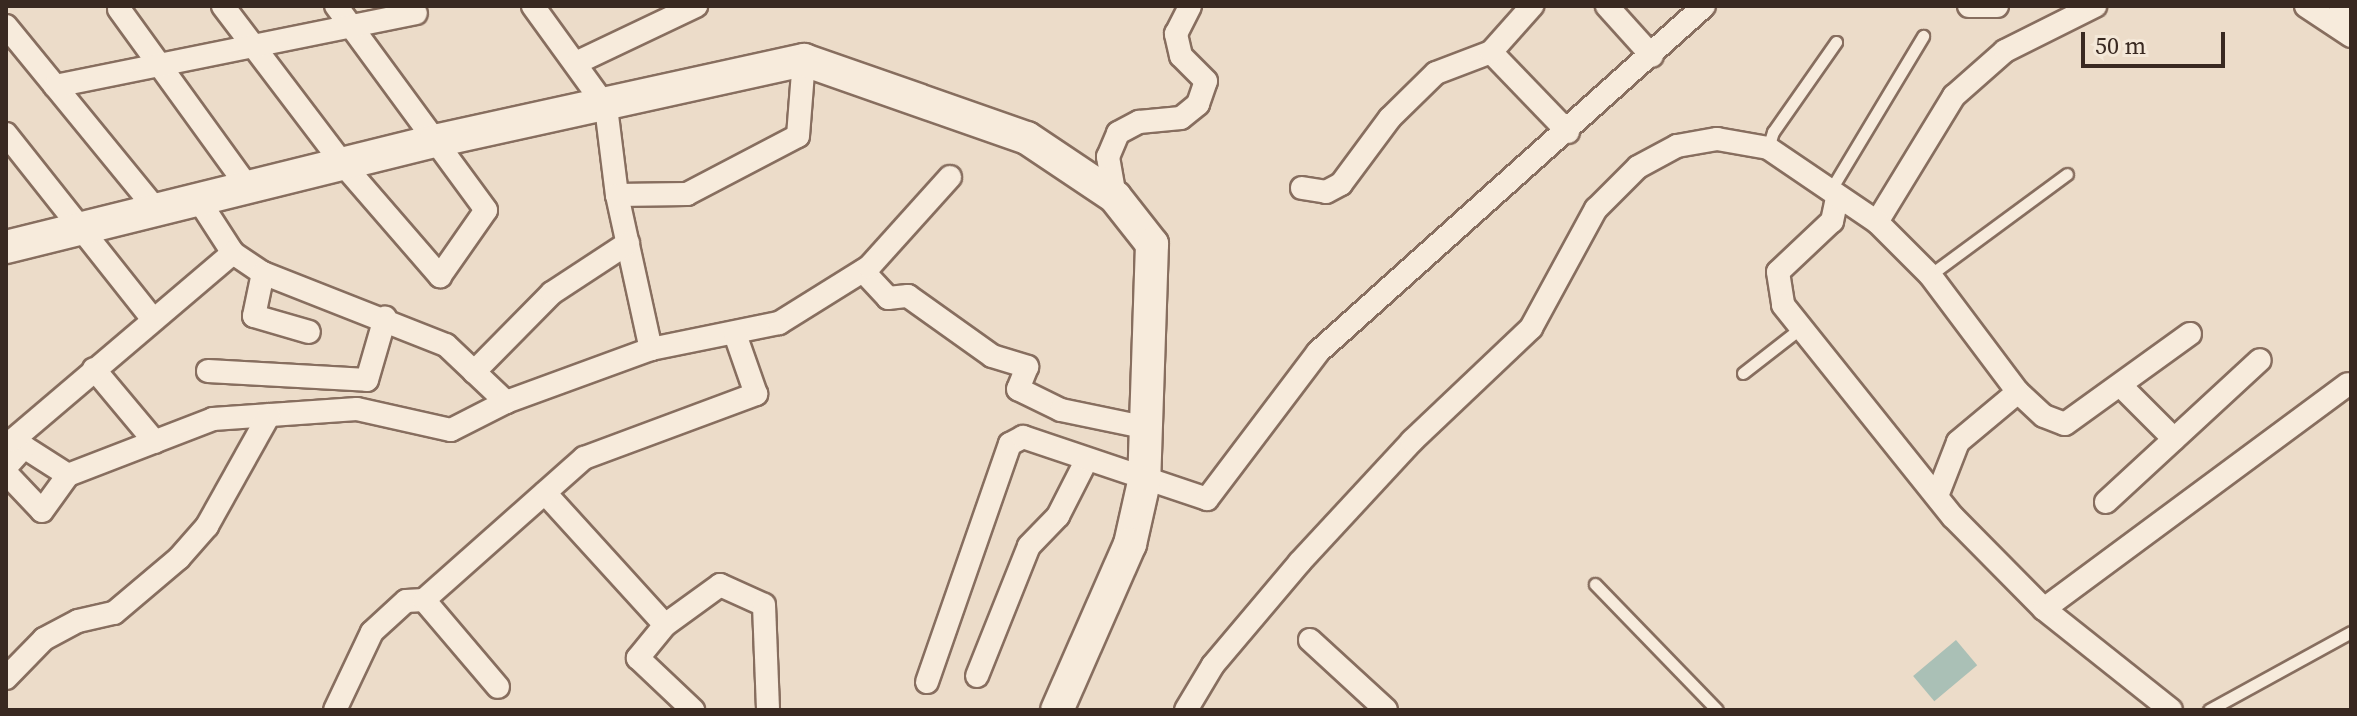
<!DOCTYPE html>
<html>
<head>
<meta charset="utf-8">
<style>
	body { margin:0 }
	#map { position:relative; width:2357px; height:716px; overflow:hidden; background:#ecdcc9; font-family:"Source Serif 4",serif }
	div>[style] { position:absolute }
	.water>* { inset:0; background:#aac0b6; transform-origin:0 0 }
	.roads { filter:drop-shadow(2px 0 #876e5f) drop-shadow(-2px 0 #876e5f) drop-shadow(0 2px #876e5f) drop-shadow(0 -2px #876e5f) }
	.lane>* { height:11px; margin:-5.5px; padding:0 5.5px; transform-origin:5.5px; border-radius:5.5px; background:#f7ebdc }
	.street>* { height:22px; margin:-11px; padding:0 11px; transform-origin:11px; border-radius:11px; background:#f7ebdc }
	.secondary>* { height:32px; margin:-16px; padding:0 16px; transform-origin:16px; border-radius:16px; background:#f7ebdc }
	span { translate:-50% -50%; white-space:nowrap; text-align:center; line-height:1.15; -webkit-text-stroke:6px #f4e8d8; paint-order:stroke }
	.frame { position:absolute; inset:0; border:8px solid #392921; pointer-events:none }
	.scale { position:absolute; left:2081px; top:32px; width:144px; height:36px; box-sizing:border-box; border:4px solid #392921; border-top:0; padding-left:10px; font-size:24px; line-height:28px; white-space:nowrap; color:#392921; -webkit-text-stroke:6px #f4e8d8; paint-order:stroke }
</style>
</head>
<body>
<div id="map">
	<div class="water">
		<i style="left:1956px;top:640px;width:33px;height:56px;rotate:50deg"></i>
	</div>
	<div class="roads">
		<div class="lane">
			<i style="left:1768px;top:148px;width:17px;rotate:-73deg"></i>
			<i style="left:1773px;top:132px;width:110px;rotate:-55deg"></i>
			<i style="left:1830px;top:191px;width:181px;rotate:-59deg"></i>
			<i style="left:1930px;top:275px;width:170px;rotate:-36.4deg"></i>
			<i style="left:1743px;top:373px;width:75px;rotate:-37.9deg"></i>
			<i style="left:1595px;top:584px;width:175px;rotate:45.9deg"></i>
			<i style="left:2209px;top:710px;width:162px;rotate:-28.8deg"></i>
		</div>
		<div class="street">
			<i style="left:223px;top:6px;width:197px;rotate:52.8deg"></i>
			<i style="left:342px;top:163px;width:150px;rotate:49.1deg"></i>
			<i style="left:440px;top:276px;width:80px;rotate:-55.1deg"></i>
			<i style="left:486px;top:210px;width:253px;rotate:-126.3deg"></i>
			<i style="left:533px;top:6px;width:125px;rotate:54.1deg"></i>
			<i style="left:606px;top:107px;width:89px;rotate:82.9deg"></i>
			<i style="left:617px;top:195px;width:158px;rotate:77.6deg"></i>
			<i style="left:1607px;top:6px;width:67px;rotate:48deg"></i>
			<i style="left:1969px;top:6px;width:28px"></i>
			<i style="left:2306px;top:6px;width:54px;rotate:33.7deg"></i>
			<i style="left:2340px;top:6px;width:14px;rotate:36deg"></i>
			<i style="left:119px;top:9px;width:218px;rotate:54.1deg"></i>
			<i style="left:6px;top:26px;width:235px;rotate:50.7deg"></i>
			<i style="left:1491px;top:52px;width:111px;rotate:46.1deg"></i>
			<i style="left:578px;top:62px;width:131px;rotate:-25.4deg"></i>
			<i style="left:55px;top:86px;width:368px;rotate:-11.4deg"></i>
			<i style="left:6px;top:134px;width:235px;rotate:51.6deg"></i>
			<i style="left:1302px;top:188px;width:24px;rotate:9deg"></i>
			<i style="left:1326px;top:192px;width:17px;rotate:-28deg"></i>
			<i style="left:1341px;top:184px;width:82px;rotate:-53.4deg"></i>
			<i style="left:1390px;top:118px;width:64px;rotate:-44.4deg"></i>
			<i style="left:1436px;top:73px;width:59px;rotate:-20.9deg"></i>
			<i style="left:1491px;top:52px;width:62px;rotate:-48.3deg"></i>
			<i style="left:617px;top:195px;width:70px;rotate:-0.8deg"></i>
			<i style="left:687px;top:194px;width:125px;rotate:-27.6deg"></i>
			<i style="left:798px;top:136px;width:76px;rotate:-85.5deg"></i>
			<i style="left:1115px;top:197px;width:41px;rotate:-99.9deg"></i>
			<i style="left:1108px;top:157px;width:26px;rotate:-67deg"></i>
			<i style="left:1118px;top:133px;width:24px;rotate:-28deg"></i>
			<i style="left:1139px;top:122px;width:42px;rotate:-5.4deg"></i>
			<i style="left:1181px;top:118px;width:22px;rotate:-39deg"></i>
			<i style="left:1198px;top:104px;width:24px;rotate:-71deg"></i>
			<i style="left:1206px;top:81px;width:35px;rotate:-135deg"></i>
			<i style="left:1181px;top:56px;width:23px;rotate:-103deg"></i>
			<i style="left:1176px;top:34px;width:31px;rotate:-63deg"></i>
			<i style="left:1837px;top:198px;width:24px;rotate:102deg"></i>
			<i style="left:1832px;top:221px;width:74px;rotate:136.6deg"></i>
			<i style="left:1778px;top:272px;width:33px;rotate:81deg"></i>
			<i style="left:1783px;top:305px;width:272px;rotate:51.3deg"></i>
			<i style="left:1953px;top:517px;width:129px;rotate:45.3deg"></i>
			<i style="left:2044px;top:609px;width:162px;rotate:38.5deg"></i>
			<i style="left:198px;top:199px;width:64px;rotate:57.1deg"></i>
			<i style="left:233px;top:253px;width:36px;rotate:34deg"></i>
			<i style="left:263px;top:273px;width:197px;rotate:21.5deg"></i>
			<i style="left:446px;top:345px;width:83px;rotate:43.5deg"></i>
			<i style="left:1877px;top:222px;width:148px;rotate:-58.6deg"></i>
			<i style="left:1954px;top:96px;width:68px;rotate:-41.4deg"></i>
			<i style="left:2005px;top:51px;width:101px;rotate:-26.6deg"></i>
			<i style="left:863px;top:271px;width:37px;rotate:47deg"></i>
			<i style="left:888px;top:298px;width:20px;rotate:-6deg"></i>
			<i style="left:908px;top:296px;width:103px;rotate:35.5deg"></i>
			<i style="left:992px;top:356px;width:37px;rotate:17deg"></i>
			<i style="left:1027px;top:367px;width:24px;rotate:112deg"></i>
			<i style="left:1018px;top:389px;width:48px;rotate:26deg"></i>
			<i style="left:1061px;top:410px;width:84px;rotate:11.7deg"></i>
			<i style="left:263px;top:273px;width:44px;rotate:101.8deg"></i>
			<i style="left:254px;top:316px;width:57px;rotate:16.2deg"></i>
			<i style="left:94px;top:369px;width:95px;rotate:50.1deg"></i>
			<i style="left:208px;top:371px;width:159px;rotate:3.2deg"></i>
			<i style="left:367px;top:380px;width:65px;rotate:-73.8deg"></i>
			<i style="left:474px;top:372px;width:111px;rotate:-45.4deg"></i>
			<i style="left:552px;top:293px;width:91px;rotate:-33.3deg"></i>
			<i style="left:2121px;top:386px;width:75px;rotate:45deg"></i>
			<i style="left:24px;top:447px;width:52px;rotate:32.5deg"></i>
			<i style="left:68px;top:475px;width:155px;rotate:-21.1deg"></i>
			<i style="left:213px;top:419px;width:144px;rotate:-4deg"></i>
			<i style="left:357px;top:409px;width:96px;rotate:12.6deg"></i>
			<i style="left:451px;top:430px;width:62px;rotate:-27deg"></i>
			<i style="left:506px;top:402px;width:154px;rotate:-20.1deg"></i>
			<i style="left:651px;top:349px;width:131px;rotate:-11.5deg"></i>
			<i style="left:779px;top:323px;width:106px;rotate:-31.9deg"></i>
			<i style="left:869px;top:267px;width:121px;rotate:-48deg"></i>
			<i style="left:6px;top:467px;width:27px;rotate:-48deg"></i>
			<i style="left:24px;top:447px;width:13px;rotate:-148deg"></i>
			<i style="left:13px;top:440px;width:289px;rotate:-40.4deg"></i>
			<i style="left:6px;top:473px;width:52px;rotate:46.5deg"></i>
			<i style="left:42px;top:511px;width:44px;rotate:-54.2deg"></i>
			<i style="left:545px;top:493px;width:178px;rotate:47.7deg"></i>
			<i style="left:665px;top:625px;width:68px;rotate:-36deg"></i>
			<i style="left:720px;top:585px;width:48px;rotate:24.4deg"></i>
			<i style="left:764px;top:605px;width:105px;rotate:87.8deg"></i>
			<i style="left:1937px;top:496px;width:58px;rotate:-68.7deg"></i>
			<i style="left:1958px;top:442px;width:78px;rotate:-39.8deg"></i>
			<i style="left:2106px;top:502px;width:209px;rotate:-42.7deg"></i>
			<i style="left:424px;top:600px;width:114px;rotate:49.6deg"></i>
			<i style="left:2044px;top:609px;width:378px;rotate:-36.5deg"></i>
			<i style="left:665px;top:625px;width:43px;rotate:129.3deg"></i>
			<i style="left:638px;top:658px;width:76px;rotate:43.4deg"></i>
			<i style="left:1310px;top:640px;width:103px;rotate:42.6deg"></i>
			<i style="left:977px;top:676px;width:140px;rotate:-68.2deg"></i>
			<i style="left:1029px;top:546px;width:42px;rotate:-46deg"></i>
			<i style="left:1058px;top:516px;width:62px;rotate:-63deg"></i>
			<i style="left:6px;top:678px;width:54px;rotate:-45.7deg"></i>
			<i style="left:44px;top:639px;width:38px;rotate:-28deg"></i>
			<i style="left:78px;top:621px;width:37px;rotate:-13deg"></i>
			<i style="left:114px;top:613px;width:85px;rotate:-40.2deg"></i>
			<i style="left:179px;top:558px;width:43px;rotate:-48.8deg"></i>
			<i style="left:207px;top:526px;width:127px;rotate:-60.8deg"></i>
			<i style="left:927px;top:682px;width:252px;rotate:-70.8deg"></i>
			<i style="left:1010px;top:444px;width:15px;rotate:-28deg"></i>
			<i style="left:1023px;top:437px;width:194px;rotate:18.6deg"></i>
			<i style="left:1207px;top:499px;width:184px;rotate:-52.9deg"></i>
			<i style="left:1318px;top:352px;width:518px;rotate:-41.87deg"></i>
			<i style="left:335px;top:710px;width:86px;rotate:-64.6deg"></i>
			<i style="left:372px;top:632px;width:46px;rotate:-42.4deg"></i>
			<i style="left:406px;top:601px;width:18px;rotate:-3deg"></i>
			<i style="left:424px;top:600px;width:214px;rotate:-41.6deg"></i>
			<i style="left:584px;top:458px;width:184px;rotate:-20.4deg"></i>
			<i style="left:756px;top:394px;width:64px;rotate:-109.3deg"></i>
			<i style="left:1186px;top:710px;width:52px;rotate:-59deg"></i>
			<i style="left:1213px;top:665px;width:135px;rotate:-49.8deg"></i>
			<i style="left:1300px;top:562px;width:165px;rotate:-47.2deg"></i>
			<i style="left:1412px;top:441px;width:164px;rotate:-43.5deg"></i>
			<i style="left:1531px;top:328px;width:136px;rotate:-61.4deg"></i>
			<i style="left:1596px;top:209px;width:59px;rotate:-45deg"></i>
			<i style="left:1638px;top:167px;width:44px;rotate:-28.3deg"></i>
			<i style="left:1677px;top:146px;width:41px;rotate:-9.9deg"></i>
			<i style="left:1717px;top:139px;width:52px;rotate:10deg"></i>
			<i style="left:1768px;top:148px;width:132px;rotate:34.2deg"></i>
			<i style="left:1877px;top:222px;width:75px;rotate:45deg"></i>
			<i style="left:1930px;top:275px;width:146px;rotate:53.1deg"></i>
			<i style="left:2018px;top:392px;width:35px;rotate:43deg"></i>
			<i style="left:2044px;top:416px;width:22px;rotate:21deg"></i>
			<i style="left:2065px;top:424px;width:154px;rotate:-35.8deg"></i>
		</div>
		<div class="secondary">
			<i style="left:6px;top:247px;width:442px;rotate:-13.9deg"></i>
			<i style="left:435px;top:141px;width:378px;rotate:-12.4deg"></i>
			<i style="left:804px;top:60px;width:236px;rotate:19.3deg"></i>
			<i style="left:1027px;top:138px;width:106px;rotate:33.8deg"></i>
			<i style="left:1115px;top:197px;width:60px;rotate:51.8deg"></i>
			<i style="left:1152px;top:244px;width:238px;rotate:91.9deg"></i>
			<i style="left:1144px;top:482px;width:64px;rotate:102.7deg"></i>
			<i style="left:1130px;top:544px;width:181px;rotate:113.7deg"></i>
		</div>
	</div>
	<div class="frame"></div>
	<div class="scale">50 m</div>
</div>
</body>
</html>
